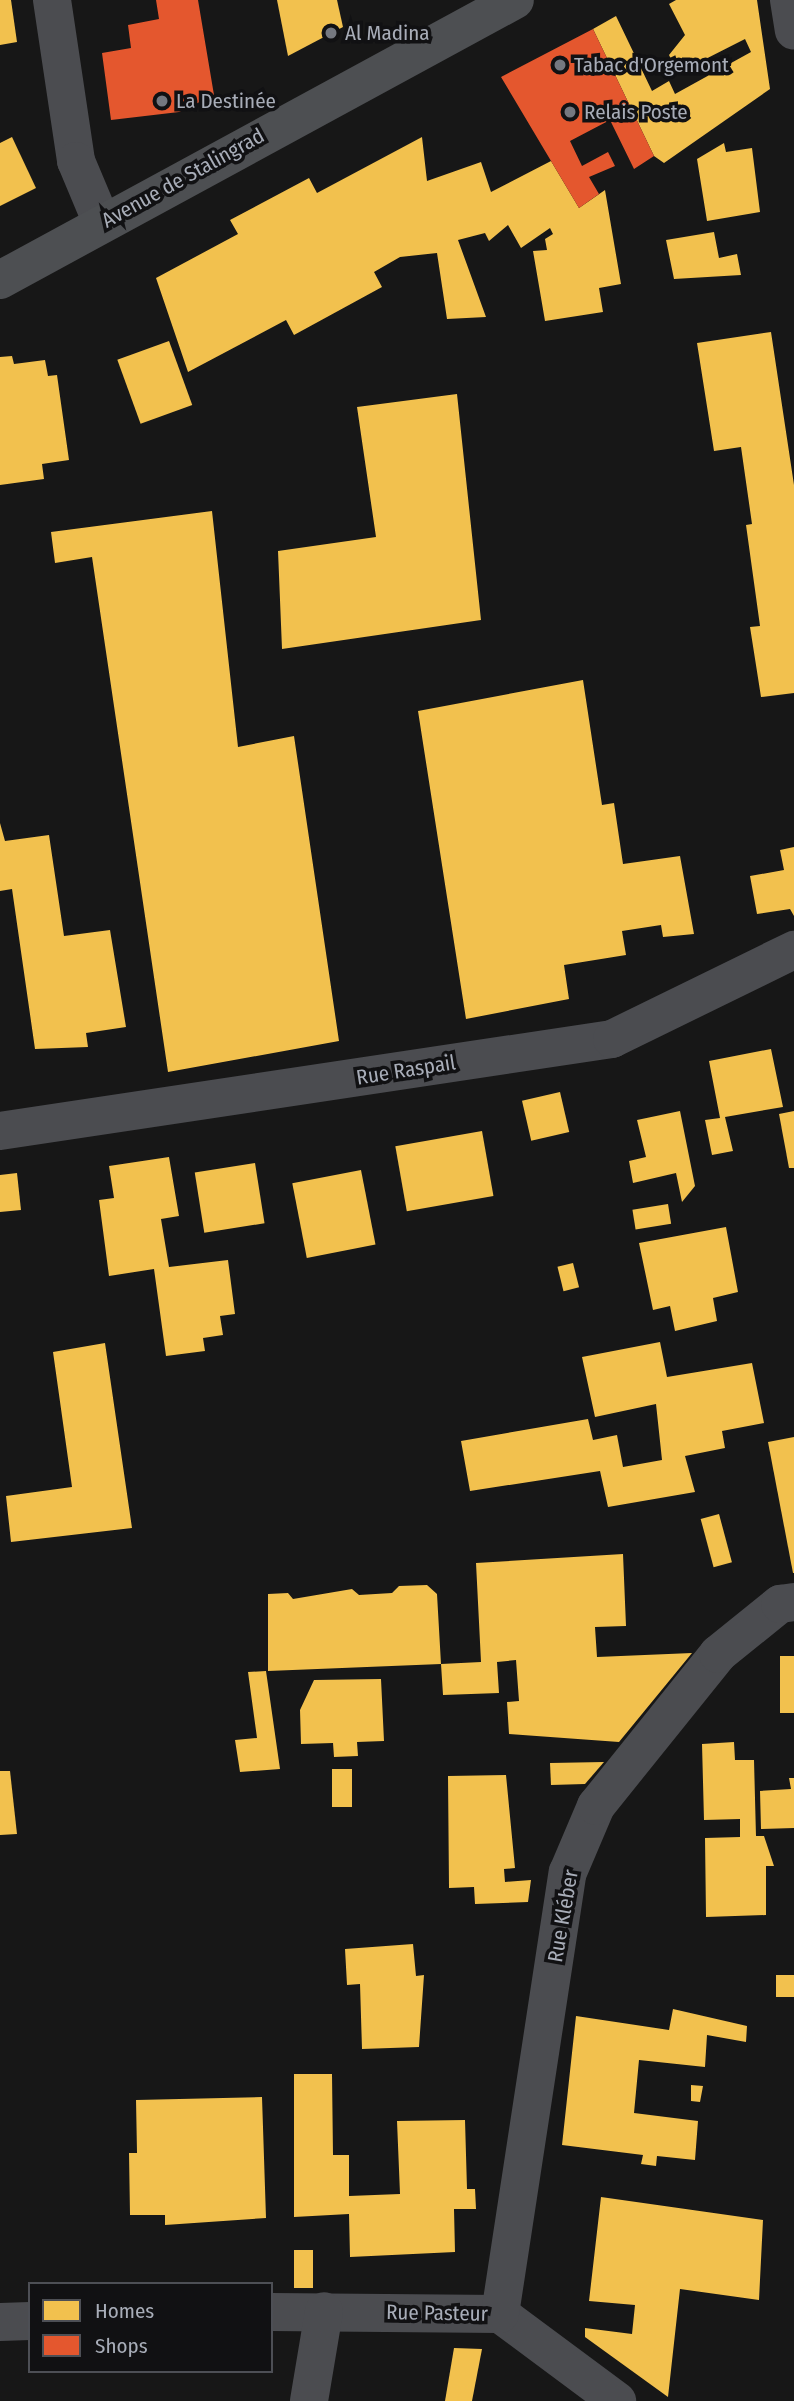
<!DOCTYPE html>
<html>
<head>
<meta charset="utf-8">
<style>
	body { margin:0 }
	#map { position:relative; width:794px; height:2401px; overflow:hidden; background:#171717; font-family:"Fira Sans Condensed",sans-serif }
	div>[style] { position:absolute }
	.homes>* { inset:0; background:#f2c14e; transform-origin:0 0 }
	.shops>* { inset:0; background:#e4572e }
	.minor>* { height:38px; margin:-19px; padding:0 19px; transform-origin:19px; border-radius:19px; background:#4b4c50 }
	.major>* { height:38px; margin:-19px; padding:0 19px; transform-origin:19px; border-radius:19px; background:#4d4f52 }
	.dots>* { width:19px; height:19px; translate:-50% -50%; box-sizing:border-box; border:4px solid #111113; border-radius:50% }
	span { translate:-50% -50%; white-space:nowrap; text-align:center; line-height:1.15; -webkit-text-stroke:7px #111113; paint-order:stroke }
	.poi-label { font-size:21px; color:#a8adb8 }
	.left { translate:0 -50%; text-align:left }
	.street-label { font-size:21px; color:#a8adb8 }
	.legend { position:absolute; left:28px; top:2282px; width:245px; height:91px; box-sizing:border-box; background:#111113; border:2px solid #4d4f55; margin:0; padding:9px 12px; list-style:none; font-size:21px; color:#a8adb8 }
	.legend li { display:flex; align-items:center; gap:14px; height:35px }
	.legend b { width:35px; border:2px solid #4d4f55 }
</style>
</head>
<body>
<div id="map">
	<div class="homes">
		<i style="clip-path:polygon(0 0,11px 0,17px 42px,0 45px)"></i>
		<i style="clip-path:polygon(277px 0,337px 0,343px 27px,288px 56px)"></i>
		<i style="clip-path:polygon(676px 0,757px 0,770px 89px,664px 163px,654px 156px,593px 29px,616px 16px,652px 91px,669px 81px,675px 94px,751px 52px,745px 39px,678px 73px,669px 55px,685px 35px,669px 4px)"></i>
		<i style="clip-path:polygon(12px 137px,36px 188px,0 206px,0 143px)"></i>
		<i style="clip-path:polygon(422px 137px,427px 181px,481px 162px,491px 192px,551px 161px,579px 208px,605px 190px,621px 284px,599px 288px,603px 312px,545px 321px,533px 251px,547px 250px,545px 239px,553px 234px,550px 228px,521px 248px,508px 225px,489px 241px,485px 233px,458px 240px,486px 317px,447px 319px,437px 253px,400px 257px,374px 272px,382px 287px,294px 335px,286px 320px,188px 372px,156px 278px,238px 234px,230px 220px,309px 178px,317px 193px)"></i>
		<i style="clip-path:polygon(724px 143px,726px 152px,752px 148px,760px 212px,707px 221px,697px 159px)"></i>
		<i style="clip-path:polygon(714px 232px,719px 258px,737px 254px,741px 275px,674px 279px,666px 240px)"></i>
		<i style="clip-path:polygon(771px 332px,794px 485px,794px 693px,761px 697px,750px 627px,760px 626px,746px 525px,752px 524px,741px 447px,714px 451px,697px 343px)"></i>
		<i style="left:169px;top:341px;width:68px;height:55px;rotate:70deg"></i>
		<i style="clip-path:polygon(12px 356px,14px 364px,45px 360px,48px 376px,57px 375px,69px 460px,42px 464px,44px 479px,0 485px,0 357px)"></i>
		<i style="clip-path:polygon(457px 394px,481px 620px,282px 649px,278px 551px,376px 537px,357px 407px)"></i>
		<i style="clip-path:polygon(212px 511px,238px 747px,294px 736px,339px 1041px,168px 1072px,92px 557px,55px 563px,51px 532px)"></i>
		<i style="clip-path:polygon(583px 680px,602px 805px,614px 803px,623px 864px,680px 856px,694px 934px,663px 937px,661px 925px,622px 931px,626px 955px,564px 965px,569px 999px,466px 1019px,418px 711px)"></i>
		<i style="clip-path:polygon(0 823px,5px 841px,49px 835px,64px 936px,110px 930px,126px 1027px,86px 1033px,88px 1047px,35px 1049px,12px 889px,0 891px)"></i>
		<i style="clip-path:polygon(794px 847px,794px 916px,790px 909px,757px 914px,750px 876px,784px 870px,780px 850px)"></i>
		<i style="clip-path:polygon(771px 1049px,783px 1107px,725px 1117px,733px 1151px,712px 1155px,705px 1120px,720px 1118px,709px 1061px)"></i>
		<i style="left:560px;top:1092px;width:41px;height:39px;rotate:77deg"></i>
		<i style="clip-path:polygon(680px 1111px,695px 1186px,682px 1202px,676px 1173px,633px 1183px,629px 1161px,646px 1157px,637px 1120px)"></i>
		<i style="clip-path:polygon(794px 1111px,794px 1168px,789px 1168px,779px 1114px)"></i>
		<i style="left:482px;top:1131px;width:66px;height:88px;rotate:80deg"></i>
		<i style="clip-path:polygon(169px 1157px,179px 1216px,161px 1219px,169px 1267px,228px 1260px,235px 1314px,220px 1316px,223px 1335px,203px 1338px,205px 1351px,166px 1356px,154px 1269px,109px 1276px,99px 1200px,114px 1198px,109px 1166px)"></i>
		<i style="left:255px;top:1163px;width:61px;height:61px;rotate:81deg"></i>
		<i style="left:361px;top:1170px;width:76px;height:70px;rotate:79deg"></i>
		<i style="clip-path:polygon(17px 1173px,21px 1210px,0 1212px,0 1175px)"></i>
		<i style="left:668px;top:1204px;width:20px;height:36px;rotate:81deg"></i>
		<i style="clip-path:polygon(726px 1227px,738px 1292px,713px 1298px,717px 1321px,675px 1331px,670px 1306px,653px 1310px,639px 1243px)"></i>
		<i style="left:573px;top:1263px;width:25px;height:16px;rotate:76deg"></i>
		<i style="clip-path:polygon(660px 1342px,667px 1377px,752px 1363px,764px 1423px,722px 1431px,725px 1448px,685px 1456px,695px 1492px,608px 1507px,600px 1471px,470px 1491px,461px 1441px,588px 1419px,593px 1440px,617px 1435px,623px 1467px,662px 1460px,656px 1404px,595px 1417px,582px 1357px)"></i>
		<i style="clip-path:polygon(105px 1343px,132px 1528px,11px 1542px,6px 1496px,72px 1487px,53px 1352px)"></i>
		<i style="clip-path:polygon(794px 1437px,794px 1573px,793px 1573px,768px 1442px)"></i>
		<i style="left:719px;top:1514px;width:50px;height:19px;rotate:75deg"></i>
		<i style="clip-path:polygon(623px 1554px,626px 1626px,595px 1627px,597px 1657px,692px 1653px,619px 1742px,509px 1734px,507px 1702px,519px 1701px,516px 1660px,497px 1662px,499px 1693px,443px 1695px,441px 1664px,481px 1662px,476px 1563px)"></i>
		<i style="clip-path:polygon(427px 1585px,437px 1594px,441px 1664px,268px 1671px,268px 1594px,288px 1593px,293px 1599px,352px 1589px,359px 1595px,392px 1593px,399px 1586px)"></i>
		<i style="left:794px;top:1656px;width:57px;height:14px;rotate:90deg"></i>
		<i style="clip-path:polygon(266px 1671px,280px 1769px,240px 1772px,235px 1740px,257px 1738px,248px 1672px)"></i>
		<i style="clip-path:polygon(381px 1679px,384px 1741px,357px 1742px,358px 1756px,334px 1757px,333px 1743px,301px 1744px,300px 1710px,314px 1680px)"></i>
		<i style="clip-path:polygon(734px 1742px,735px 1760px,754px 1760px,756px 1836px,764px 1836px,774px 1866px,766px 1866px,766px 1915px,706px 1917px,705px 1838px,740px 1837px,740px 1819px,704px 1820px,702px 1744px)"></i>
		<i style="clip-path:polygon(604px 1762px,585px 1784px,551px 1785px,550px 1763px)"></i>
		<i style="left:332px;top:1769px;width:20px;height:38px"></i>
		<i style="clip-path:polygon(0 1771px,10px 1771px,17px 1834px,0 1835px)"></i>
		<i style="clip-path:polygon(506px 1775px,515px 1868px,504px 1869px,505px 1882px,531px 1880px,528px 1902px,475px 1904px,474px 1887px,449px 1888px,448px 1776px)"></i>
		<i style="clip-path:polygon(789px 1778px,794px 1778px,794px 1828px,761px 1829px,760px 1791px,791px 1789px)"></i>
		<i style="clip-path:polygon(413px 1944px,416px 1976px,424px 1975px,419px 2047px,362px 2049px,360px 1984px,347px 1985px,345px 1949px)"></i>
		<i style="left:776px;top:1975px;width:18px;height:22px"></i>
		<i style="clip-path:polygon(673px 2009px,747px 2026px,746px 2042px,707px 2035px,705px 2067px,639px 2060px,634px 2113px,698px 2121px,695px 2160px,657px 2156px,656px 2166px,641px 2164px,643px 2155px,562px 2145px,576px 2016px,669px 2030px)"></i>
		<i style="clip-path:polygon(294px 2074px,332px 2074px,333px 2155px,349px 2155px,349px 2196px,400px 2194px,397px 2121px,465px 2120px,467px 2189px,475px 2189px,476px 2209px,454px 2209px,455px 2252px,350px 2257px,349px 2214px,294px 2217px)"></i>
		<i style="clip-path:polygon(691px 2085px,703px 2086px,700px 2102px,691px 2101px)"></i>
		<i style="clip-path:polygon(262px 2097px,266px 2218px,165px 2225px,165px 2215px,130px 2215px,129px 2153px,137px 2153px,136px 2100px)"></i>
		<i style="clip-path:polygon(601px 2197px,763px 2220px,759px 2300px,680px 2289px,668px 2397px,585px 2337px,585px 2328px,632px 2334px,635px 2305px,589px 2301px)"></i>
		<i style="left:294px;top:2250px;width:19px;height:38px"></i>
		<i style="clip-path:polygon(454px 2348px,482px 2349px,472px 2401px,445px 2401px)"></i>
	</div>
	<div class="shops">
		<i style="clip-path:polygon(156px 0,198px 0,214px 95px,179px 112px,111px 120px,102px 53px,131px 48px,128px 25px,159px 19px)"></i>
		<i style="clip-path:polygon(593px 29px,654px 156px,634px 169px,610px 120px,570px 141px,582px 166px,608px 152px,615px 166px,589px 177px,599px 194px,579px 208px,501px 77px)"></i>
	</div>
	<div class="minor">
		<i style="left:52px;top:0;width:163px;rotate:81.5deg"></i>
		<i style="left:76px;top:161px;width:67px;rotate:67.2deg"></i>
		<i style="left:789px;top:0;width:31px;rotate:81deg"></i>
		<i style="left:0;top:1131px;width:619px;rotate:-8.55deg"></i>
		<i style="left:612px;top:1039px;width:203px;rotate:-26.1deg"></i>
		<i style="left:271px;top:2312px;width:229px;rotate:0.5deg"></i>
		<i style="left:500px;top:2314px;width:146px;rotate:36.6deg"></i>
		<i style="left:500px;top:2314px;width:447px;rotate:-81.3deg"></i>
		<i style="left:568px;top:1872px;width:72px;rotate:-67deg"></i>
		<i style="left:596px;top:1806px;width:195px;rotate:-51.2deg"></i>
		<i style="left:718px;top:1654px;width:80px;rotate:-38.9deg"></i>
		<i style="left:780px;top:1604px;width:14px;rotate:-8deg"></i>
		<i style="left:0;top:2322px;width:30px;rotate:-2deg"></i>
		<i style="left:309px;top:2401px;width:91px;rotate:-80.5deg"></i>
	</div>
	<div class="major">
		<i style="left:0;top:280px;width:586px;rotate:-28.53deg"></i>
	</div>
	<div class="dots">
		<i style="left:331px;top:33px;background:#757880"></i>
		<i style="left:560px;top:65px;background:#757880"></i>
		<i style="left:162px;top:101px;background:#757880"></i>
		<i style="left:570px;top:112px;background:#757880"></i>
	</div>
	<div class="poi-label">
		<span class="left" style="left:345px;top:33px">Al Madina</span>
		<span class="left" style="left:574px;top:65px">Tabac d'Orgemont</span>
		<span class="left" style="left:176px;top:101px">La Destinée</span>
		<span class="left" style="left:584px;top:112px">Relais Poste</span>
	</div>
	<div class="street-label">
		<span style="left:183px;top:178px;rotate:-29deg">Avenue de Stalingrad</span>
		<span style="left:406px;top:1070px;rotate:-9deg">Rue Raspail</span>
		<span style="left:563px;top:1916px;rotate:-80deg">Rue Kléber</span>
		<span style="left:437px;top:2313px;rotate:1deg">Rue Pasteur</span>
	</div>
	<ul class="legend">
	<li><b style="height:19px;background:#f2c14e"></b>Homes</li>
	<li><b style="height:19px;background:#e4572e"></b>Shops</li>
	</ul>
</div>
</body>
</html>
